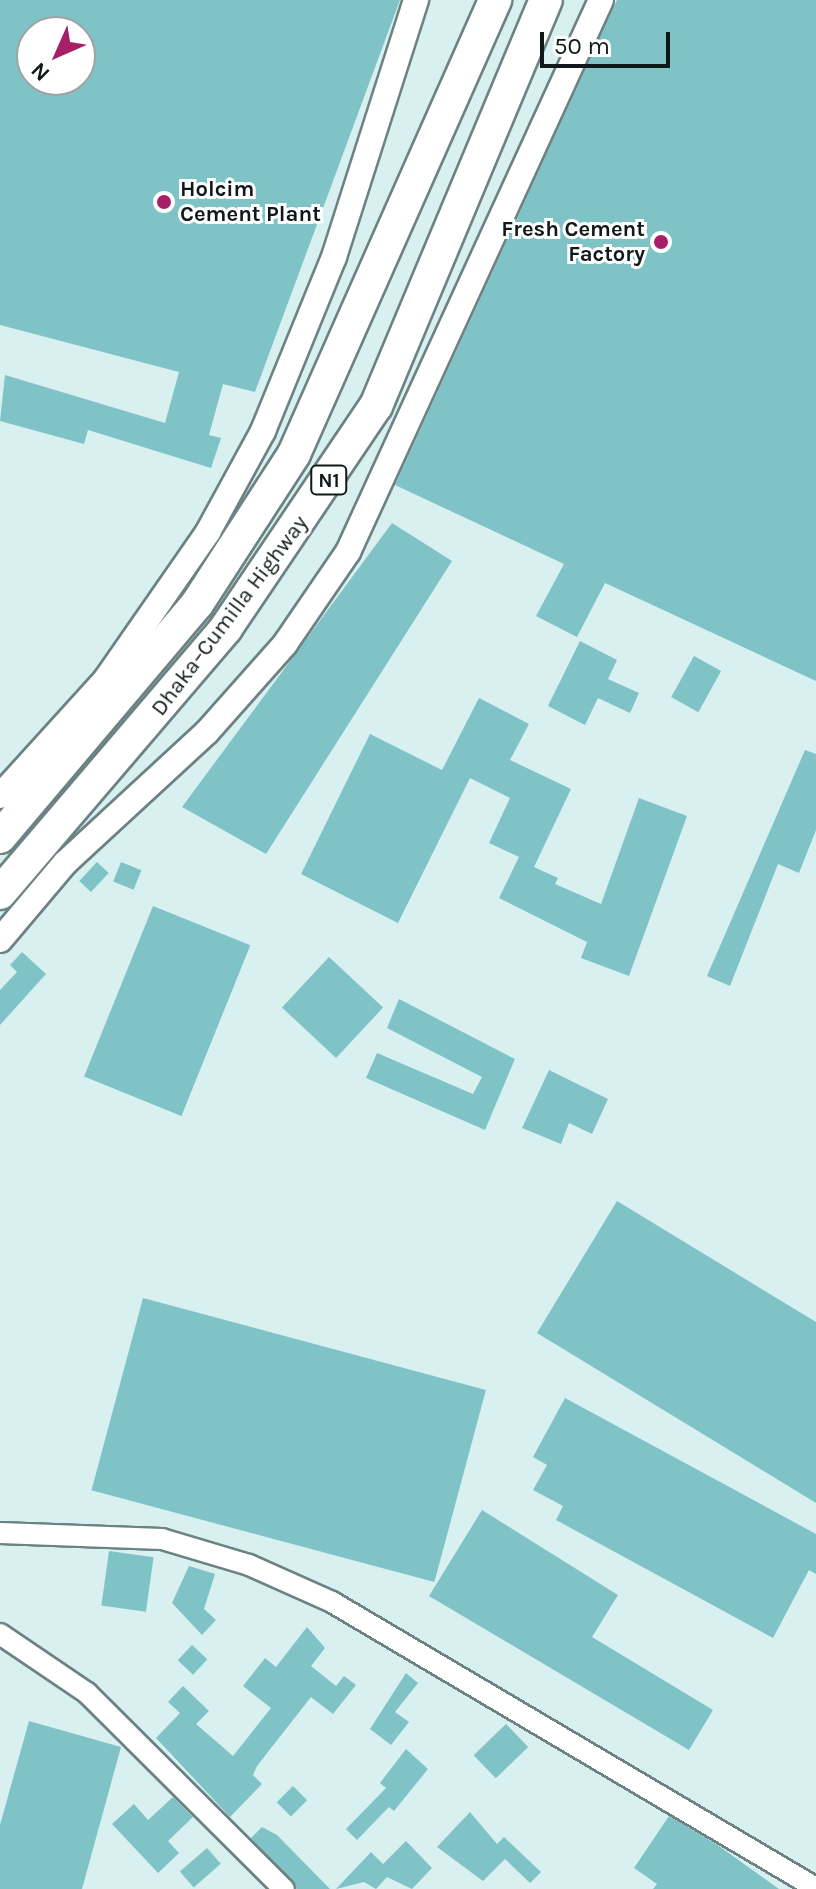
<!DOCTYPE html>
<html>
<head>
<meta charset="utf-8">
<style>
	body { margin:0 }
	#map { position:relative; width:816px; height:1889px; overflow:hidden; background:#d9f0f1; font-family:Karla,sans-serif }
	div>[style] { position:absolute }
	.building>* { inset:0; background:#7fc3c7; transform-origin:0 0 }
	.roads { filter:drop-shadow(2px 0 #6c8283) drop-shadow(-2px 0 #6c8283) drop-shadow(0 2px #6c8283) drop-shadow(0 -2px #6c8283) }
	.minor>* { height:20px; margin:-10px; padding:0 10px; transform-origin:10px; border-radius:10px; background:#fff }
	.tertiary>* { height:24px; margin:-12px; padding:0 12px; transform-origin:12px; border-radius:12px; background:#fff }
	.trunk>* { height:32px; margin:-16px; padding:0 16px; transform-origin:16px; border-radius:16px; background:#fff }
	.dots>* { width:22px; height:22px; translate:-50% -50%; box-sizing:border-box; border:4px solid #fff; border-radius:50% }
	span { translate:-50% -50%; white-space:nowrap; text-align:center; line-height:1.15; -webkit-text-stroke:6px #fff; paint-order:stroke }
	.shield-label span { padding:2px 6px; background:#fff; border:2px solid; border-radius:6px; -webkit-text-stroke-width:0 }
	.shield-label { font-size:20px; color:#101819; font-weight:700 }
	.poi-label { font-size:22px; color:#101819; font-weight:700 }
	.left { translate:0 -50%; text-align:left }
	.right { translate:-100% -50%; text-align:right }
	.street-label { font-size:22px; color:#101819 }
	.north { position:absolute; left:16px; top:16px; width:80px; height:80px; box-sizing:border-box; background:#fff; border:2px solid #9fa3a3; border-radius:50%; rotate:225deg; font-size:22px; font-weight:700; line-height:32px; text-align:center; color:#101819 }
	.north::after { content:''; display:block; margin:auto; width:28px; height:36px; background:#a71f67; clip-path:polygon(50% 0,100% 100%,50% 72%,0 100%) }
	.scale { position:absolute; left:540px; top:32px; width:130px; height:36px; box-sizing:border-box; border:4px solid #101819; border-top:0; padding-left:10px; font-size:24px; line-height:28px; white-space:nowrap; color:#101819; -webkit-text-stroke:6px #fff; paint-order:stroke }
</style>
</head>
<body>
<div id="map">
	<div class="building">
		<i style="clip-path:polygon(evenodd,0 0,400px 0,255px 392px,223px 384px,209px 435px,221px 438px,211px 468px,88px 430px,84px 444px,0 421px,5px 375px,165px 423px,179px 372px,0 325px,0 0,32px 32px,80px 32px,80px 80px,32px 80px,32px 32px)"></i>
		<i style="clip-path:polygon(617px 0,816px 0,816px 681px,605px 583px,577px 637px,536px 616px,564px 564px,395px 485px)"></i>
		<i style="clip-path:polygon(392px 523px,452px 561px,266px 854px,182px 807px)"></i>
		<i style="clip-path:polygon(580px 641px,617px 660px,608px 679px,639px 693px,630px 713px,598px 698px,585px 725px,548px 706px)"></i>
		<i style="left:694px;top:656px;width:31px;height:47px;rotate:29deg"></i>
		<i style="clip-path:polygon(479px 698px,529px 724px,510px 760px,571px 789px,534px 867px,558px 878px,555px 884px,601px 904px,639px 798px,687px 816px,629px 976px,581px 958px,587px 942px,499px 898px,519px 857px,489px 843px,510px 798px,470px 778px,398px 923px,301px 874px,370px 734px,442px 770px)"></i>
		<i style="clip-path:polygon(805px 750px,816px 754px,816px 830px,799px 873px,778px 864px,730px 986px,707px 976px)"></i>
		<i style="left:97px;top:862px;width:16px;height:26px;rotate:43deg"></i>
		<i style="left:121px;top:862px;width:22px;height:21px;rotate:22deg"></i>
		<i style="left:153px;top:906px;width:105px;height:184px;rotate:22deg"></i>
		<i style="clip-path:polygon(22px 952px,46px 974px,0 1025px,0 990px,17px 972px,10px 965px)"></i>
		<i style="left:329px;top:957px;width:74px;height:69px;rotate:43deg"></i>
		<i style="clip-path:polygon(399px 999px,515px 1059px,485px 1130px,366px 1078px,377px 1053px,473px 1094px,482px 1077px,387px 1028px)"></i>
		<i style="clip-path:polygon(549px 1070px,608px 1099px,592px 1134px,569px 1123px,561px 1144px,522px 1128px)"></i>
		<i style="clip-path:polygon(617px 1201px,816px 1322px,816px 1503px,537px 1333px)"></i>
		<i style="left:143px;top:1298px;width:355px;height:199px;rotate:15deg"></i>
		<i style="clip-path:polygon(565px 1398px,816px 1534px,816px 1574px,809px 1570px,773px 1638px,556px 1520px,563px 1506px,533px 1490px,547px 1465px,533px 1457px)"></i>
		<i style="clip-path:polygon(482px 1510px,618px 1595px,592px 1637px,713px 1710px,689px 1750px,429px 1596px)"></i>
		<i style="left:109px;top:1551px;width:45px;height:55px;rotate:8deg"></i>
		<i style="clip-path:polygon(189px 1566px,215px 1574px,204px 1609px,216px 1620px,202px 1635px,172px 1603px)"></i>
		<i style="clip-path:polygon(307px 1627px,325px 1648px,311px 1666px,336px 1686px,344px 1676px,356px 1685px,333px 1714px,311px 1697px,257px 1766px,253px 1775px,262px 1784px,230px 1817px,156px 1738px,180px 1713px,168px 1702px,183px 1686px,209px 1711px,196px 1724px,233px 1756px,271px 1708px,243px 1686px,265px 1658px,276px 1667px)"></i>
		<i style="left:192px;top:1645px;width:21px;height:21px;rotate:43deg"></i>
		<i style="clip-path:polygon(406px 1673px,418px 1683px,395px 1712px,409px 1722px,391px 1745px,370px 1729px)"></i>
		<i style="clip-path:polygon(29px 1721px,121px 1747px,82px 1889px,0 1889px,0 1825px)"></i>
		<i style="left:506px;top:1724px;width:32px;height:45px;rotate:46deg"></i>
		<i style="clip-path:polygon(406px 1749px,428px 1769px,394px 1811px,389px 1807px,357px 1840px,346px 1829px,386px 1788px,380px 1783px)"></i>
		<i style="left:293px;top:1786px;width:20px;height:23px;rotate:45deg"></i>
		<i style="clip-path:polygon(173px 1797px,193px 1817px,168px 1841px,179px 1853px,158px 1873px,112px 1824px,134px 1804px,148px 1820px)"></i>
		<i style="clip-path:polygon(470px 1812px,497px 1844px,504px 1837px,541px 1872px,530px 1883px,505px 1859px,483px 1881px,437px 1847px)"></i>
		<i style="clip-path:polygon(669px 1816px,716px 1844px,779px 1889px,653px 1889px,657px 1884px,634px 1868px)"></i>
		<i style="clip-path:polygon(262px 1827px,277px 1835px,330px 1889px,297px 1889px,251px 1838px)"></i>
		<i style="clip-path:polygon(406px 1841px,432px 1868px,412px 1889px,387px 1877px,376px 1889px,364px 1882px,336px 1889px,371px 1852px,383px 1864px)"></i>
		<i style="left:207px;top:1848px;width:21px;height:36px;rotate:49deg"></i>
	</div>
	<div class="roads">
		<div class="minor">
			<i style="left:0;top:1533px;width:162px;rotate:2.1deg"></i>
			<i style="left:162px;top:1539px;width:91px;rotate:16.6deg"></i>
			<i style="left:249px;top:1565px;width:91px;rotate:24deg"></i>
			<i style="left:332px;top:1602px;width:562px;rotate:30.58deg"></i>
			<i style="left:0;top:1634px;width:105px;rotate:34.1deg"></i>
			<i style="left:87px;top:1693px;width:278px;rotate:44.9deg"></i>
		</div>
		<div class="tertiary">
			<i style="left:0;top:796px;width:158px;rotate:-47.8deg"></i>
			<i style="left:106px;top:679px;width:179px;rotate:-55.2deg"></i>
			<i style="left:208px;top:532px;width:115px;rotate:-61.4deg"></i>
			<i style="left:263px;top:431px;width:188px;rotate:-67.8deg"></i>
			<i style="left:334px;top:257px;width:270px;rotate:-72.3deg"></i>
			<i style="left:0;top:940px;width:101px;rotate:-49.8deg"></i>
			<i style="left:65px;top:863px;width:193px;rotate:-42.7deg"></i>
			<i style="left:207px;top:732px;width:118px;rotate:-48.4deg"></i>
			<i style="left:285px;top:644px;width:112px;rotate:-55.6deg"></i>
			<i style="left:348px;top:552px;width:607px;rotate:-65.38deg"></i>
		</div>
		<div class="trunk">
			<i style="left:0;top:837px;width:305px;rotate:-49.8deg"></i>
			<i style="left:197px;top:604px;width:179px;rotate:-57.1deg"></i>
			<i style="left:294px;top:454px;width:497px;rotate:-66.1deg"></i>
			<i style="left:0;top:893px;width:348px;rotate:-49.5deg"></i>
			<i style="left:226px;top:628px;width:268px;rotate:-56deg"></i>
			<i style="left:376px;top:406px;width:440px;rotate:-67.3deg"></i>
		</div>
	</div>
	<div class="dots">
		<i style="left:164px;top:202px;background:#a71f67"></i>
		<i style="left:661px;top:242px;background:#a71f67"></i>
	</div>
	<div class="shield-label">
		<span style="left:329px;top:480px">N1</span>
	</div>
	<div class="poi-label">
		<span class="left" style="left:180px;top:202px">Holcim<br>Cement Plant</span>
		<span class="right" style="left:645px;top:242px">Fresh Cement<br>Factory</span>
	</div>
	<div class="street-label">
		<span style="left:230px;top:616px;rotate:-53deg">Dhaka–Cumilla Highway</span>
	</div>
	<div class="north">N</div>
	<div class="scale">50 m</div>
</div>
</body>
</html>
